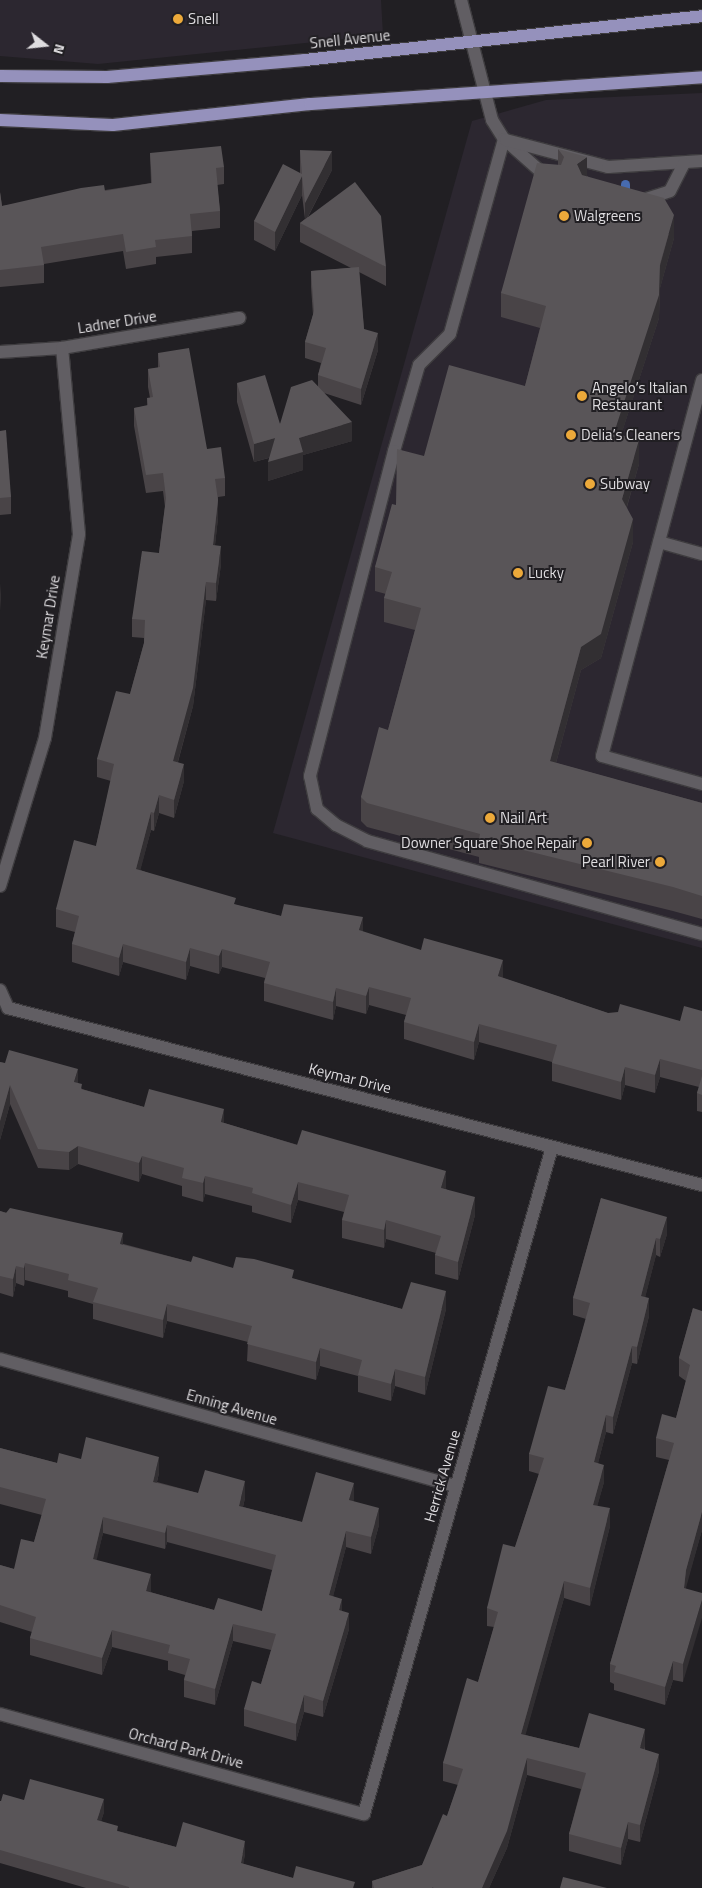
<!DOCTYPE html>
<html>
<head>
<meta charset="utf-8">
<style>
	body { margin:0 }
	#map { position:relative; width:702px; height:1888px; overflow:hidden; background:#211f23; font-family:"Titillium Web",sans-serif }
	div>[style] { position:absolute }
	.built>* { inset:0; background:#2c2730 }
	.stream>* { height:9px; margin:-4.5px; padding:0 4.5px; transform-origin:4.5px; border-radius:4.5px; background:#476baf }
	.roads { filter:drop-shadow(1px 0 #3e3c3f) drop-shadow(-1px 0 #3e3c3f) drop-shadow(0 1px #3e3c3f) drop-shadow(0 -1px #3e3c3f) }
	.minor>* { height:12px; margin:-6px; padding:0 6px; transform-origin:6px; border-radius:6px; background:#615e63 }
	.major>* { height:12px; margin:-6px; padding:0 6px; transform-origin:6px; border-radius:6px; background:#9591bc }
	.wall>* { inset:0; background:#494447 }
	.shaded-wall>* { inset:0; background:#322f32 }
	.building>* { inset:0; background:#595558 }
	.dots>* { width:14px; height:14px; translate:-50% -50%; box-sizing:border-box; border:2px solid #211f23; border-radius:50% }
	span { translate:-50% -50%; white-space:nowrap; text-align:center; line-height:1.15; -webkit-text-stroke:4px #211f23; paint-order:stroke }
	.poi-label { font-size:15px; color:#dfdde0 }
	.left { translate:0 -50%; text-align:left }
	.right { translate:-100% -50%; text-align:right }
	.street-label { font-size:15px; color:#dfdde0 }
	.north { position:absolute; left:20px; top:20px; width:50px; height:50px; -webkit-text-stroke:4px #211f23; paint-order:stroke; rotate:106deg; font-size:14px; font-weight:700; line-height:20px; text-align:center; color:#dfdde0 }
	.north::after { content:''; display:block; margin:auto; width:18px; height:22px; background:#dfdde0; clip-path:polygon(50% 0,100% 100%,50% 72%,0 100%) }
</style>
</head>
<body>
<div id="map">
	<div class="built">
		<i style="clip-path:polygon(0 0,381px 0,383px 35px,98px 64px,0 56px)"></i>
		<i style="clip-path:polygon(702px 93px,702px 948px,273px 833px,472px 121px,546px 100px)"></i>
	</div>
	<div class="stream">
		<i style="left:625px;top:184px;width:7px;rotate:90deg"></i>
	</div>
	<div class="roads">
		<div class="minor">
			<i style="left:461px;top:0;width:124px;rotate:75.5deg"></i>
			<i style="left:492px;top:120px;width:22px;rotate:58deg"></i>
			<i style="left:504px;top:139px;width:60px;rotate:41.6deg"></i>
			<i style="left:504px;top:139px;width:202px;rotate:105.5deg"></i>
			<i style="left:450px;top:334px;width:44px;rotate:135deg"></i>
			<i style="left:419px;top:365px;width:90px;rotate:106.2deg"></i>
			<i style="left:394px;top:451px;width:336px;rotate:104.5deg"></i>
			<i style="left:310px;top:776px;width:34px;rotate:78deg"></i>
			<i style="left:317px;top:809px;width:25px;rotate:40deg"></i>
			<i style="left:336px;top:825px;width:35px;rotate:27deg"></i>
			<i style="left:367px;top:841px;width:348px;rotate:15.5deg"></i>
			<i style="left:506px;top:140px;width:106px;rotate:14.8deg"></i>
			<i style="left:608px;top:167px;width:94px;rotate:-3.7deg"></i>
			<i style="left:643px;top:200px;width:28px;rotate:-18deg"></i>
			<i style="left:670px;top:191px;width:31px;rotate:-63deg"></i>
			<i style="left:0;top:352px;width:62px;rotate:-3.7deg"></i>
			<i style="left:62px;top:348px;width:180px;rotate:-9.6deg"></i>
			<i style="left:702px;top:380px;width:389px;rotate:104.9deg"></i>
			<i style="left:602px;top:756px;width:104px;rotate:15.6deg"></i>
			<i style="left:659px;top:542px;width:45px;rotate:15.6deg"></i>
			<i style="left:0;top:886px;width:155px;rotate:-73.1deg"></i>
			<i style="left:45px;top:738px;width:207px;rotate:-80.5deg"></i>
			<i style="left:79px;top:534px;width:187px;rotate:-95.2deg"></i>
			<i style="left:0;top:990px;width:20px;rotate:66deg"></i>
			<i style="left:8px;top:1008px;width:716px;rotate:14.31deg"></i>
			<i style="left:0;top:1359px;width:473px;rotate:15.6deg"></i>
			<i style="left:0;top:1714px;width:377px;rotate:15.4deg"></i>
			<i style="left:364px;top:1814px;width:693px;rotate:-74.26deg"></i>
		</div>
		<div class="major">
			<i style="left:0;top:76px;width:107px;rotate:0.5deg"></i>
			<i style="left:107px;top:77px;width:199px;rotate:-4.9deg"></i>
			<i style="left:305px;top:60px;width:399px;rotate:-6.3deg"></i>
			<i style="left:0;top:120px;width:113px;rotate:2.5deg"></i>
			<i style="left:113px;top:125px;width:198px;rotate:-6.1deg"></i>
			<i style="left:310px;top:104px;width:393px;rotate:-3.9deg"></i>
		</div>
	</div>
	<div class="wall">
		<i style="clip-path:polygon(558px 149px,587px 176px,674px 238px,660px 288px,659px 318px,621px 435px,639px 464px,627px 507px,633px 542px,601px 658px,581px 670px,556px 763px,702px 803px,702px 919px,673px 911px,479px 863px,479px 857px,367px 827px,361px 821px,361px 797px,388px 730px,415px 630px,384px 622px,384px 598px,386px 594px,375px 591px,375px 567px,396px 505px,424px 456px,525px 386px,540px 328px,501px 317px,501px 293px,558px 165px)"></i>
		<i style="clip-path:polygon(300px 150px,332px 170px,308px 217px,386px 267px,386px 286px,359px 272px,364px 329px,378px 350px,361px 405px,324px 393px,352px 441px,303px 455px,303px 470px,268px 481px,269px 458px,254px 462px,237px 402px,237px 383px,280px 424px,318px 386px,318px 375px,321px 363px,305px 358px,305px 342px,313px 315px,311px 287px,311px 271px,351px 268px,300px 242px,300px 223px,305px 219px,302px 195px,275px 251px,254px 240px,254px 221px,300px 173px)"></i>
		<i style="clip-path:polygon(150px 153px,224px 167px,224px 184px,217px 185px,220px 211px,220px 228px,192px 231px,192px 253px,156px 257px,156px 264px,126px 269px,123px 251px,44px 264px,44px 283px,0 287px,0 192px,2px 206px,151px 183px)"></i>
		<i style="clip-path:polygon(158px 353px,207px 449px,225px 478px,225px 496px,218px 497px,218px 518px,215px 545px,221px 564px,216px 601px,206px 600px,193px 706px,178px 762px,184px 781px,174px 818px,159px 813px,154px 831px,151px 830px,140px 870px,236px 905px,281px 916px,363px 932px,608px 1013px,680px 1021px,702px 1011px,702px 1112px,697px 1111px,697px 1093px,699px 1087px,660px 1077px,655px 1093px,625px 1085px,621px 1100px,552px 1081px,552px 1062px,479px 1042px,474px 1060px,404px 1039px,404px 1022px,406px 1015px,369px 1005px,366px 1014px,336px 1006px,333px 1020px,264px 1001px,264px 983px,265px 978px,222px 967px,219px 974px,190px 966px,186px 980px,123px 962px,119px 976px,72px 962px,72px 944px,75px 932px,56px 927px,56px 909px,96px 846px,111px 781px,97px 777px,97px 759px,130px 694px,144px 643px,144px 638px,132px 637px,132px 619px,159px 553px,165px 507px,163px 491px,146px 493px,134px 426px,134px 408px,147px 406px,147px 398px,150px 398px,148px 387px,148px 369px,158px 368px)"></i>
		<i style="clip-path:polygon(0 431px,11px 497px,11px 514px,0 515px)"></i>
		<i style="clip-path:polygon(0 1062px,78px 1083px,82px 1089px,144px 1107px,224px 1123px,446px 1189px,475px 1215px,458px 1280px,435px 1274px,435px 1255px,436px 1253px,386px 1239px,384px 1248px,342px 1238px,342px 1220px,344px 1212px,298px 1200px,291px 1223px,252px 1212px,252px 1206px,205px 1194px,203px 1202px,182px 1196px,182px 1186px,142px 1174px,139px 1182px,78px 1164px,69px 1170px,38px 1168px,10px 1104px,0 1140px)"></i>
		<i style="clip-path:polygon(601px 1198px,667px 1234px,660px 1257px,656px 1255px,645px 1297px,649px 1316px,637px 1364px,632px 1363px,613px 1434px,606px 1432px,598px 1463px,604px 1482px,597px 1506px,610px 1526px,590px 1606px,564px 1598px,525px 1735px,579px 1748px,645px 1746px,645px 1750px,659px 1771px,640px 1842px,628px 1839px,621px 1865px,569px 1851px,569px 1834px,581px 1789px,527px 1775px,507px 1848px,489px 1888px,372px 1888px,372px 1881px,422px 1865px,447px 1816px,458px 1785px,443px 1781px,443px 1763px,478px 1682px,494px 1627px,487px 1626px,487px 1608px,515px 1547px,539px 1474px,529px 1471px,529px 1454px,565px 1390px,576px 1353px,586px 1319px,573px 1315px,573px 1298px)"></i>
		<i style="clip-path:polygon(0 1211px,191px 1262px,233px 1268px,294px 1279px,402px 1309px,446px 1309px,425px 1395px,395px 1386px,391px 1401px,358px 1392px,358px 1376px,320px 1366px,316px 1380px,247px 1361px,248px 1342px,167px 1321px,163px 1338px,93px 1319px,93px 1304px,68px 1297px,68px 1291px,25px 1280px,24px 1286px,16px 1283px,13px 1297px,0 1293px)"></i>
		<i style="clip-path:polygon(693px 1308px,702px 1530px,685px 1589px,683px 1682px,673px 1680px,665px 1705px,614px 1690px,614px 1684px,610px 1682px,610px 1664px,669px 1460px,656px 1457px,656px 1438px,676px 1418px,686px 1381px,679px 1376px,679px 1358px)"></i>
		<i style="clip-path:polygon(evenodd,0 1448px,57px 1463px,81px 1459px,159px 1473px,157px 1482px,198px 1493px,245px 1498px,243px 1507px,302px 1522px,354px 1499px,353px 1501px,379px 1525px,371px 1554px,346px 1547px,333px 1596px,342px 1611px,349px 1629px,323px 1717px,304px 1712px,296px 1741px,244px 1726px,244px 1709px,261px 1684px,271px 1650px,233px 1641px,215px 1705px,184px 1697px,184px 1680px,185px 1675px,168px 1670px,168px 1661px,112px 1647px,102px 1675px,30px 1655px,30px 1638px,32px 1632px,0 1622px,0 1565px,14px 1569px,34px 1542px,42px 1515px,0 1504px,0 1448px,103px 1533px,165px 1549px,167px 1542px,272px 1570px,262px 1611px,214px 1610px,150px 1592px,151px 1591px,96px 1560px,103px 1533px)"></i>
		<i style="clip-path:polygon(24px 1800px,104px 1812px,101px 1821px,118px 1831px,176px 1847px,245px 1854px,243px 1864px,293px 1878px,355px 1888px,86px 1888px,0 1863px,0 1801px)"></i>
	</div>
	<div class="shaded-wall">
		<i style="clip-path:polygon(332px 151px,332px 170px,305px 222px,305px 203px)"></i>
		<i style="clip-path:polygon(587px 157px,587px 181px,577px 187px,577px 164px)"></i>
		<i style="clip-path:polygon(302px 176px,302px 195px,275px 251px,275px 232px)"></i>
		<i style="clip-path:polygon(674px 215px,674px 238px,660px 288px,659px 318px,614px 457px,614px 433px)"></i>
		<i style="clip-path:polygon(378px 333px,378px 350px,361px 405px,361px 389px)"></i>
		<i style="clip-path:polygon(352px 422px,352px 441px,303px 455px,303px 470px,268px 481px,268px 462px,299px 438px)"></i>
		<i style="clip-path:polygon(275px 438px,275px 456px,254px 462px,254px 444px)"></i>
		<i style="clip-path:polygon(639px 440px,639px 464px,622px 523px,622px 499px)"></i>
		<i style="clip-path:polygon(218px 500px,218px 518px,213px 563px,213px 545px)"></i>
		<i style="clip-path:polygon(633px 519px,633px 542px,601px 658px,581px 670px,550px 785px,550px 761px,581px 647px)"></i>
		<i style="clip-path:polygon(221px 546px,221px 564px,216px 601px,216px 583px)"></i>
		<i style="clip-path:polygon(206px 582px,206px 600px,193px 706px,173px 779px,173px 761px)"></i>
		<i style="clip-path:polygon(1px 583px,1px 600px,0 611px,0 594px)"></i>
		<i style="clip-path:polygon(184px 764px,184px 781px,174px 818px,174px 800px)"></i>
		<i style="clip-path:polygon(159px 795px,159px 813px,154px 831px,154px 813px)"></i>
		<i style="clip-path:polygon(151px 812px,151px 830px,136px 887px,136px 869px)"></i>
		<i style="clip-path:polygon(363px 917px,363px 935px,359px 930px)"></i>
		<i style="clip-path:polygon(123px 944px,123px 962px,119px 976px,119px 958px)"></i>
		<i style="clip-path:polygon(190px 948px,190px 966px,186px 980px,186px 962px)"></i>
		<i style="clip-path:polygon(222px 949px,222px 967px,219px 974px,219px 956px)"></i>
		<i style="clip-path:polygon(503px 960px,503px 978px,498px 976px)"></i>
		<i style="clip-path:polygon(369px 987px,369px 1005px,366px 1014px,366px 996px)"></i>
		<i style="clip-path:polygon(336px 988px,336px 1006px,333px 1020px,333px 1002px)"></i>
		<i style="clip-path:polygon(479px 1024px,479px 1042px,474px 1060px,474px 1042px)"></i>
		<i style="clip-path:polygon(660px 1059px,660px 1077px,655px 1093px,655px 1075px)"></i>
		<i style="clip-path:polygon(625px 1067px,625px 1085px,621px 1100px,621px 1082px)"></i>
		<i style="clip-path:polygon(78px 1069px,78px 1087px,74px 1082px)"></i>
		<i style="clip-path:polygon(10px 1085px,10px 1104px,0 1140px,0 1121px)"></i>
		<i style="clip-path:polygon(224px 1109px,224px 1127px,221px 1122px)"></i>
		<i style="clip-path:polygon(78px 1146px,78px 1164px,69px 1170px,69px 1152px)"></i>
		<i style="clip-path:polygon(142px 1156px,142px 1174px,139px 1182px,139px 1163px)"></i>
		<i style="clip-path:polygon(446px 1171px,446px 1189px,441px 1188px)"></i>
		<i style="clip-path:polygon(205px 1176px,205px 1194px,203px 1202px,203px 1183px)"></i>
		<i style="clip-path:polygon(298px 1182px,298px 1200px,291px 1223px,291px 1205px)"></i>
		<i style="clip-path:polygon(475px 1197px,475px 1215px,458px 1280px,458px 1262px)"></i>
		<i style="clip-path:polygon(667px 1217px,667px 1234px,660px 1257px,660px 1239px)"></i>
		<i style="clip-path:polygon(386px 1220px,386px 1239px,384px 1248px,384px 1230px)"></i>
		<i style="clip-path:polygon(123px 1233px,123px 1250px,120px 1244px)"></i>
		<i style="clip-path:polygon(656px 1238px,656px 1255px,641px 1314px,641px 1296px)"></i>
		<i style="clip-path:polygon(25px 1263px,25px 1280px,24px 1286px,24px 1268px)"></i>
		<i style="clip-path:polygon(16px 1266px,16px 1283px,13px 1297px,13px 1279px)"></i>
		<i style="clip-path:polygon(446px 1291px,446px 1309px,425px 1395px,425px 1377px)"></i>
		<i style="clip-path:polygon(649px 1298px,649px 1316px,637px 1364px,637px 1347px)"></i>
		<i style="clip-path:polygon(167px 1304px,167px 1321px,163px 1338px,163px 1320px)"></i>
		<i style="clip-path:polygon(632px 1346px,632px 1363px,613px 1434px,613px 1417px)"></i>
		<i style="clip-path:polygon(320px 1348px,320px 1366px,316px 1380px,316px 1362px)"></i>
		<i style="clip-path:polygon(395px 1369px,395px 1386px,391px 1401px,391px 1384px)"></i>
		<i style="clip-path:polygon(606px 1415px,606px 1432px,594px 1479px,594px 1462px)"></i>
		<i style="clip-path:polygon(159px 1457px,159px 1473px,153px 1498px,153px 1482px)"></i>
		<i style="clip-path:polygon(604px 1465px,604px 1482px,593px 1522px,593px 1505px)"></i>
		<i style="clip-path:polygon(245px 1481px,245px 1498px,239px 1523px,239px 1506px)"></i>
		<i style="clip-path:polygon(354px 1483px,354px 1499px,349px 1516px,349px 1500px)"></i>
		<i style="clip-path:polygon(379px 1508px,379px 1525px,371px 1554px,371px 1537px)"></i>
		<i style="clip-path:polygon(610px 1508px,610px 1526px,590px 1606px,590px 1588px)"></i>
		<i style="clip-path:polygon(702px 1512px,702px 1530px,686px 1588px,684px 1607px,684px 1588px,686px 1570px)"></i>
		<i style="clip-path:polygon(103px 1517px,103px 1533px,93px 1576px,93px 1559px)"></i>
		<i style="clip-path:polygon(167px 1525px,167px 1542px,165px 1549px,165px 1533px)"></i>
		<i style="clip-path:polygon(346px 1531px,346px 1547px,329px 1612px,329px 1595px)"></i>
		<i style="clip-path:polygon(151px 1574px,151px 1591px,146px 1608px,146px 1591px)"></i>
		<i style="clip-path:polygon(564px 1581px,564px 1598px,521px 1751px,521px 1734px)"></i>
		<i style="clip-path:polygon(342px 1599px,342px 1616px,339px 1610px)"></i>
		<i style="clip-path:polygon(702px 1600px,702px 1618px,683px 1682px,683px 1664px)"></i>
		<i style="clip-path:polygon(349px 1613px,349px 1629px,323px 1717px,323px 1701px)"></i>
		<i style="clip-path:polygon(233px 1624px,233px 1641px,215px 1705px,215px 1689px)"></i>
		<i style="clip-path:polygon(112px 1630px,112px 1647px,102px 1675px,102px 1658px)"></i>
		<i style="clip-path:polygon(673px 1661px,673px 1680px,665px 1705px,665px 1687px)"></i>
		<i style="clip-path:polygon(304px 1695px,304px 1712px,296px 1741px,296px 1724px)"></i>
		<i style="clip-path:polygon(645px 1729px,645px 1746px,640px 1766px,640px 1748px)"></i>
		<i style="clip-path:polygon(659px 1754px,659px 1771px,640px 1842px,640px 1825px)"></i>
		<i style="clip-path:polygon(527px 1758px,527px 1775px,507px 1848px,489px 1888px,482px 1888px)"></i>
		<i style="clip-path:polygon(104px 1799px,104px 1812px,97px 1834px,97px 1820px)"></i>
		<i style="clip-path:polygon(628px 1822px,628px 1839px,621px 1865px,621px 1848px)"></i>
		<i style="clip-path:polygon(245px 1841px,245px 1854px,241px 1877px,241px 1863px)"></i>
	</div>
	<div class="building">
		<i style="clip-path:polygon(221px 146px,224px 167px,216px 168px,220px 211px,190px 214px,192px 236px,155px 240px,156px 247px,126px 252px,123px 234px,41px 247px,44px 265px,0 270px,0 192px,2px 206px,81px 188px,104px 185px,105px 191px,152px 183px,150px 153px)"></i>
		<i style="clip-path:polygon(558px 149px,587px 157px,577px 164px,582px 175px,664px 198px,674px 215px,660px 264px,659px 295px,614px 433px,639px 440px,622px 499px,633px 519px,601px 634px,581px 647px,550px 761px,702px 803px,702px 896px,673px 887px,479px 839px,480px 834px,367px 803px,361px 797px,379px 727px,388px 730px,421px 608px,384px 598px,392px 572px,375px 567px,392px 504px,396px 505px,397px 449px,424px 456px,449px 365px,525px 386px,546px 306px,501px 293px,537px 163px,561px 165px,564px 157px)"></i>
		<i style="clip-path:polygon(300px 150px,332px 151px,305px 203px,302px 176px,275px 232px,254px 221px,283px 164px,302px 174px)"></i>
		<i style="clip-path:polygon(355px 182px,381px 216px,386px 267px,300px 223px)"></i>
		<i style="clip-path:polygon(359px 267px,364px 329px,378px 333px,361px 389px,318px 375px,326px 348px,305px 342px,314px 311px,311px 271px)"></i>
		<i style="clip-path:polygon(189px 348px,207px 449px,221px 447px,225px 478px,215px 479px,218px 500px,213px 545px,221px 546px,216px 583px,206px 582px,193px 688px,173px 761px,184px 764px,174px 800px,159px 795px,154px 813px,151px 812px,136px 869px,236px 898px,234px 904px,281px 916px,284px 904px,363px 917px,359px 930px,421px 950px,424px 938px,503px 960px,498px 976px,608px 1013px,618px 1012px,620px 1004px,680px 1021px,684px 1006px,702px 1011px,702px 1070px,660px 1059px,655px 1075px,625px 1067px,621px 1082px,552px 1063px,557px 1045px,479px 1024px,474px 1042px,404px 1022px,411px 998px,369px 987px,366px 996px,336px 988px,333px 1002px,264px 983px,270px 962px,222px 949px,219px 956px,190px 948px,186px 962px,123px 944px,119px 958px,72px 944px,79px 916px,56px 909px,74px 840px,96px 846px,114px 764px,97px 759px,116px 691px,130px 694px,144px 643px,145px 620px,132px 619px,142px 551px,159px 553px,166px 498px,163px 473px,146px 475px,134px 408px,148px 405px,147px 398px,153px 397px,148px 369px,160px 367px,158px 353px)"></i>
		<i style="clip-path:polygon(265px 375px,280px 424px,291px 387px,312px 380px,352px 422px,299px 438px,303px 452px,268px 462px,275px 438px,254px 444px,237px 383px)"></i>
		<i style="clip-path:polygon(6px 430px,11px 497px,0 498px,0 431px)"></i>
		<i style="clip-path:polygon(9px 1050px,78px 1069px,74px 1082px,82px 1084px,81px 1089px,144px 1107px,149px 1089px,224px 1109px,221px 1122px,297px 1145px,302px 1130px,446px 1171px,441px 1188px,475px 1197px,458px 1262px,435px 1255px,441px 1236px,386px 1220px,384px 1230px,342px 1220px,349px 1195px,298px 1182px,291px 1205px,252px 1193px,253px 1188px,205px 1176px,203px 1183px,182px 1178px,184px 1168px,142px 1156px,139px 1163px,78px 1146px,69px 1152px,38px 1149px,10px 1085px,0 1121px,0 1062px,5px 1063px)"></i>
		<i style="clip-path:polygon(702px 1076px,702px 1095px,697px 1093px)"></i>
		<i style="clip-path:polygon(601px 1198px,667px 1217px,660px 1239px,656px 1238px,641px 1296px,649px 1298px,637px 1347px,632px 1346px,613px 1417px,606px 1415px,594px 1462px,604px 1465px,593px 1505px,610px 1508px,590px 1588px,564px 1581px,521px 1734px,579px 1748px,589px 1713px,645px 1729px,640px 1748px,659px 1754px,640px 1825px,628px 1822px,621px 1848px,569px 1834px,586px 1773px,527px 1758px,507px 1831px,482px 1888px,434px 1888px,432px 1887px,432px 1888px,374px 1888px,372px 1881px,422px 1865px,443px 1814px,447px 1816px,463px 1769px,443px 1763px,467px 1678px,478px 1682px,498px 1612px,487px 1608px,503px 1544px,515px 1547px,544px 1458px,529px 1454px,548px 1386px,565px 1390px,576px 1353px,590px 1303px,573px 1298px)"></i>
		<i style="clip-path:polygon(10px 1208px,123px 1233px,120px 1244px,191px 1262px,193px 1256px,233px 1268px,236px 1257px,254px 1259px,294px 1270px,292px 1278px,402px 1309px,411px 1282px,446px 1291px,425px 1377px,395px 1369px,391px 1384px,358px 1375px,362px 1360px,320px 1348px,316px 1362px,247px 1344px,252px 1326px,167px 1304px,163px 1320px,93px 1302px,98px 1288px,68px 1280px,69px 1274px,25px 1263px,24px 1268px,16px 1266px,13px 1279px,0 1276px,0 1211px,6px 1213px)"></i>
		<i style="clip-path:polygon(693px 1308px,702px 1311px,702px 1512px,686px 1570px,684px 1588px,702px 1593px,702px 1600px,683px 1664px,673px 1661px,665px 1687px,614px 1672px,616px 1666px,610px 1664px,674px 1443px,656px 1438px,662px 1414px,676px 1418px,690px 1365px,679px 1358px)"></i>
		<i style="clip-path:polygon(evenodd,86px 1437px,159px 1457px,153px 1482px,198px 1493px,205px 1470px,245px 1481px,239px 1506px,302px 1522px,316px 1472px,354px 1483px,349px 1500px,379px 1508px,371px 1537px,346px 1531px,329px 1595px,342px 1599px,339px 1610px,349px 1613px,323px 1701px,304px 1695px,296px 1724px,244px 1709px,252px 1681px,261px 1684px,276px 1634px,233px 1624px,215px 1689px,184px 1680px,190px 1659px,168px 1653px,170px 1645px,112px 1630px,102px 1658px,30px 1638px,36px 1617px,0 1605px,0 1565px,14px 1569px,21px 1539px,34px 1542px,46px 1499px,0 1487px,0 1448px,57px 1463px,59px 1453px,81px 1459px,86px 1437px,103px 1517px,165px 1533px,167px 1525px,276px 1555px,262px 1611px,218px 1598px,214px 1610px,146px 1591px,151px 1574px,93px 1559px,103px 1517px)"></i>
		<i style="clip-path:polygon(30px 1779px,104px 1799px,97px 1820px,118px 1826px,117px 1831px,176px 1847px,183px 1822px,245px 1841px,241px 1863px,293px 1878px,296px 1866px,355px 1882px,353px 1888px,129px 1888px,129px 1887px,0 1850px,0 1801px,1px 1801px,3px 1794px,24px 1800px)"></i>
		<i style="clip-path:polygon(563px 1877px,607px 1888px,560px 1888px)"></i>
	</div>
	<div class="dots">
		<i style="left:178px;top:19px;background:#eca93a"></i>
		<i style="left:564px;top:216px;background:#eca93a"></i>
		<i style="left:582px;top:396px;background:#eca93a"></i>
		<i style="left:571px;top:435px;background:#eca93a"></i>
		<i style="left:590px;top:484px;background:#eca93a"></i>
		<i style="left:518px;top:573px;background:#eca93a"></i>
		<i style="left:490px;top:818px;background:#eca93a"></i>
		<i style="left:587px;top:843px;background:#eca93a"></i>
		<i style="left:660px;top:862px;background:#eca93a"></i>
	</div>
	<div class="poi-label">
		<span class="left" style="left:188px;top:19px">Snell</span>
		<span class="left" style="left:574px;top:216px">Walgreens</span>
		<span class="left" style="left:592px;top:396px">Angelo’s Italian<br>Restaurant</span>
		<span class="left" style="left:581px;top:435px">Delia’s Cleaners</span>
		<span class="left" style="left:600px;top:484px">Subway</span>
		<span class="left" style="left:528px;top:573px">Lucky</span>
		<span class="left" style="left:500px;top:818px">Nail Art</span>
		<span class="right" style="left:577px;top:843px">Downer Square Shoe Repair</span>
		<span class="right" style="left:650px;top:862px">Pearl River</span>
	</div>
	<div class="street-label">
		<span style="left:350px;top:39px;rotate:-6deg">Snell Avenue</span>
		<span style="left:117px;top:322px;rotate:-9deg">Ladner Drive</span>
		<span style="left:48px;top:617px;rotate:-81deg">Keymar Drive</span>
		<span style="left:350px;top:1078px;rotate:14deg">Keymar Drive</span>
		<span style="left:232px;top:1407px;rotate:16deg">Enning Avenue</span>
		<span style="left:442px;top:1476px;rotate:-74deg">Herrick Avenue</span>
		<span style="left:186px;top:1748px;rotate:15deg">Orchard Park Drive</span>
	</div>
	<div class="north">N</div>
</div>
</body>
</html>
